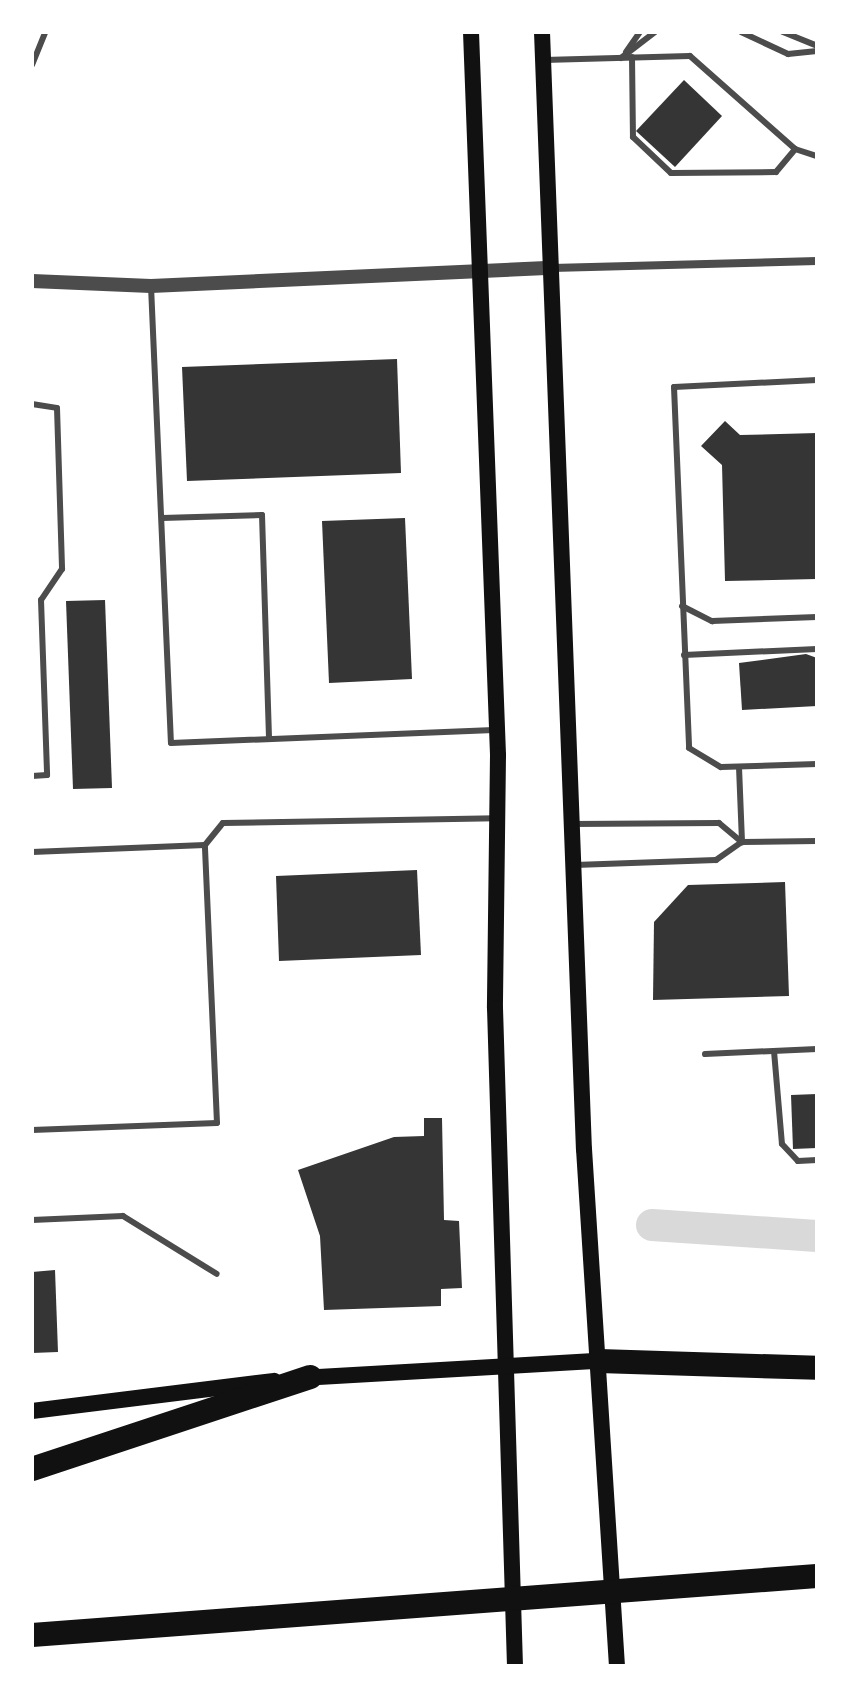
<!DOCTYPE html>
<html>
<head>
<meta charset="utf-8">
<style>
	body { margin:0 }
	#map { position:relative; width:849px; height:1698px; overflow:hidden; background:#fff; font-family:"IBM Plex Sans",sans-serif }
	div>[style] { position:absolute }
	.canal>* { height:32px; margin:-16px; padding:0 16px; transform-origin:16px; border-radius:16px; background:#d9d9d9 }
	.building>* { inset:0; background:#353535 }
	.service>* { height:6px; margin:-3px; padding:0 3px; transform-origin:3px; border-radius:3px; background:#4c4c4c }
	.minor>* { height:8px; margin:-4px; padding:0 4px; transform-origin:4px; border-radius:4px; background:#4c4c4c }
	.tertiary>* { height:14px; margin:-7px; padding:0 7px; transform-origin:7px; border-radius:7px; background:#4c4c4c }
	.secondary>* { height:16px; margin:-8px; padding:0 8px; transform-origin:8px; border-radius:8px; background:#111 }
	.motorway>* { height:24px; margin:-12px; padding:0 12px; transform-origin:12px; border-radius:12px; background:#111 }
	span { translate:-50% -50%; white-space:nowrap; text-align:center; line-height:1.15; -webkit-text-stroke:8px #fff; paint-order:stroke }
	.frame { position:absolute; inset:0; border:34px solid #fff; pointer-events:none }
</style>
</head>
<body>
<div id="map">
	<div class="canal">
		<div style="left:652px;top:1225px;width:165px;rotate:3.8deg"></div>
	</div>
	<div class="building">
		<div style="clip-path:polygon(684px 80px,722px 116px,675px 167px,636px 131px)"></div>
		<div style="clip-path:polygon(397px 359px,401px 473px,187px 481px,182px 367px)"></div>
		<div style="clip-path:polygon(725px 421px,740px 435px,817px 433px,817px 579px,725px 581px,722px 465px,701px 446px)"></div>
		<div style="clip-path:polygon(405px 518px,412px 679px,329px 683px,322px 521px)"></div>
		<div style="clip-path:polygon(105px 600px,112px 788px,73px 789px,66px 601px)"></div>
		<div style="clip-path:polygon(806px 654px,817px 658px,817px 706px,742px 710px,739px 663px)"></div>
		<div style="clip-path:polygon(417px 870px,421px 955px,279px 961px,276px 876px)"></div>
		<div style="clip-path:polygon(785px 882px,789px 996px,653px 1000px,654px 922px,688px 885px)"></div>
		<div style="clip-path:polygon(817px 1094px,817px 1148px,793px 1149px,791px 1095px)"></div>
		<div style="clip-path:polygon(424px 1118px,442px 1118px,444px 1220px,459px 1221px,462px 1288px,441px 1289px,441px 1306px,324px 1310px,320px 1236px,298px 1170px,394px 1137px,424px 1136px)"></div>
		<div style="clip-path:polygon(55px 1270px,58px 1352px,32px 1353px,32px 1272px)"></div>
	</div>
	<div class="service">
		<div style="left:741px;top:32px;width:52px;rotate:25.1deg"></div>
		<div style="left:788px;top:54px;width:29px;rotate:-6deg"></div>
		<div style="left:783px;top:32px;width:37px;rotate:22deg"></div>
		<div style="left:626px;top:52px;width:24px;rotate:-55deg"></div>
		<div style="left:632px;top:57px;width:80px;rotate:89.3deg"></div>
		<div style="left:633px;top:137px;width:52px;rotate:43.5deg"></div>
		<div style="left:671px;top:173px;width:105px;rotate:-0.5deg"></div>
		<div style="left:776px;top:172px;width:30px;rotate:-50deg"></div>
		<div style="left:621px;top:58px;width:43px;rotate:-37.4deg"></div>
		<div style="left:544px;top:60px;width:146px;rotate:-1.6deg"></div>
		<div style="left:690px;top:56px;width:140px;rotate:41.5deg"></div>
		<div style="left:795px;top:149px;width:23px;rotate:18deg"></div>
		<div style="left:32px;top:65px;width:35px;rotate:-68deg"></div>
		<div style="left:151px;top:286px;width:457px;rotate:87.5deg"></div>
		<div style="left:171px;top:743px;width:323px;rotate:-2.3deg"></div>
		<div style="left:817px;top:380px;width:143px;rotate:177.2deg"></div>
		<div style="left:674px;top:387px;width:361px;rotate:87.6deg"></div>
		<div style="left:689px;top:748px;width:37px;rotate:31deg"></div>
		<div style="left:721px;top:767px;width:96px;rotate:-1.8deg"></div>
		<div style="left:32px;top:404px;width:25px;rotate:9deg"></div>
		<div style="left:57px;top:408px;width:161px;rotate:88.2deg"></div>
		<div style="left:62px;top:569px;width:37px;rotate:124deg"></div>
		<div style="left:41px;top:600px;width:175px;rotate:88deg"></div>
		<div style="left:47px;top:775px;width:15px;rotate:176deg"></div>
		<div style="left:162px;top:518px;width:100px;rotate:-1.7deg"></div>
		<div style="left:262px;top:515px;width:223px;rotate:88.2deg"></div>
		<div style="left:682px;top:606px;width:34px;rotate:27deg"></div>
		<div style="left:712px;top:621px;width:105px;rotate:-2.2deg"></div>
		<div style="left:684px;top:655px;width:133px;rotate:-2.6deg"></div>
		<div style="left:739px;top:767px;width:75px;rotate:87.7deg"></div>
		<div style="left:573px;top:824px;width:146px;rotate:-0.4deg"></div>
		<div style="left:719px;top:823px;width:30px;rotate:40deg"></div>
		<div style="left:32px;top:852px;width:173px;rotate:-2.3deg"></div>
		<div style="left:205px;top:845px;width:28px;rotate:-51deg"></div>
		<div style="left:223px;top:823px;width:273px;rotate:-1deg"></div>
		<div style="left:575px;top:865px;width:141px;rotate:-2deg"></div>
		<div style="left:716px;top:860px;width:32px;rotate:-35deg"></div>
		<div style="left:742px;top:842px;width:75px;rotate:-0.8deg"></div>
		<div style="left:774px;top:1051px;width:93px;rotate:85.1deg"></div>
		<div style="left:782px;top:1144px;width:23px;rotate:47deg"></div>
		<div style="left:798px;top:1161px;width:19px;rotate:-3deg"></div>
		<div style="left:705px;top:1054px;width:112px;rotate:-2.6deg"></div>
		<div style="left:32px;top:1130px;width:185px;rotate:-2.2deg"></div>
		<div style="left:217px;top:1123px;width:278px;rotate:-92.5deg"></div>
		<div style="left:32px;top:1220px;width:91px;rotate:-2.5deg"></div>
		<div style="left:123px;top:1216px;width:110px;rotate:31.7deg"></div>
	</div>
	<div class="minor">
		<div style="left:552px;top:268px;width:265px;rotate:-1.5deg"></div>
	</div>
	<div class="tertiary">
		<div style="left:32px;top:281px;width:119px;rotate:2.4deg"></div>
		<div style="left:151px;top:286px;width:401px;rotate:-2.6deg"></div>
	</div>
	<div class="secondary">
		<div style="left:471px;top:32px;width:724px;rotate:87.86deg"></div>
		<div style="left:498px;top:755px;width:253px;rotate:90.7deg"></div>
		<div style="left:495px;top:1008px;width:658px;rotate:88.26deg"></div>
		<div style="left:542px;top:32px;width:1118px;rotate:87.85deg"></div>
		<div style="left:584px;top:1149px;width:518px;rotate:86.35deg"></div>
		<div style="left:301px;top:1378px;width:298px;rotate:-3.3deg"></div>
		<div style="left:32px;top:1411px;width:244px;rotate:-7.1deg"></div>
	</div>
	<div class="motorway">
		<div style="left:599px;top:1361px;width:218px;rotate:1.8deg"></div>
		<div style="left:32px;top:1469px;width:293px;rotate:-18.3deg"></div>
		<div style="left:32px;top:1635px;width:787px;rotate:-4.3deg"></div>
	</div>
	<div class="frame"></div>
</div>
</body>
</html>
